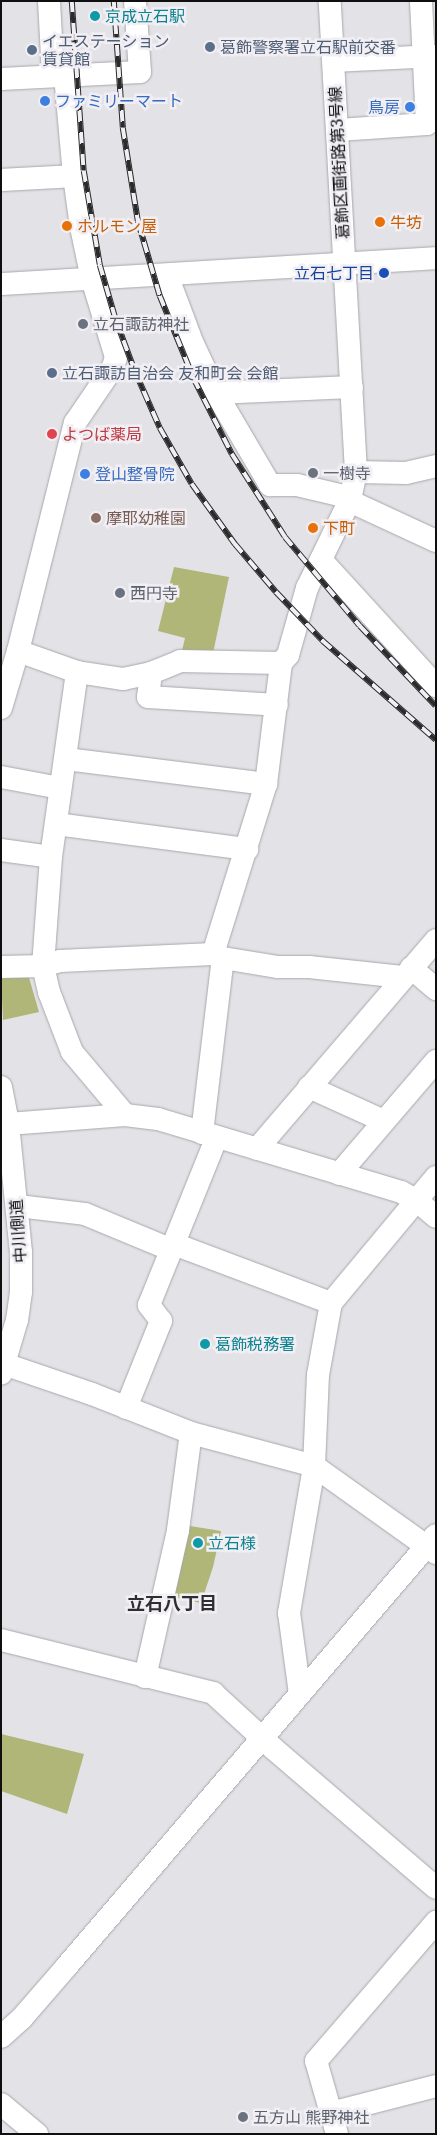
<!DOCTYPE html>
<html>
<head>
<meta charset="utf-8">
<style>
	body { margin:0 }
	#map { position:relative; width:437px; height:2135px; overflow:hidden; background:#e3e2e7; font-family:"Noto Serif","Noto Sans JP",serif }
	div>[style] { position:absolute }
	.green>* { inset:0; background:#b0b677 }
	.roads { filter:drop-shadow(0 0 1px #a8a7ac) drop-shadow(0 0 1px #a8a7ac) }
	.minor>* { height:22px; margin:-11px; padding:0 11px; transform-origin:11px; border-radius:11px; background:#fff }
	.rail>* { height:5.5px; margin-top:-2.75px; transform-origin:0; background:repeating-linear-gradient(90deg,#f1eff4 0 11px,#2b2b2c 0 22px); box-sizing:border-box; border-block:1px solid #2b2b2c }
	.dots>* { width:14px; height:14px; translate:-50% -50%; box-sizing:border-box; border:2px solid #f1eff4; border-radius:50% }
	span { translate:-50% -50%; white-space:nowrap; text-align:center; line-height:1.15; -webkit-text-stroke:5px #f1eff4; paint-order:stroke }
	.culture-label { font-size:16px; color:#0d838f }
	.left { translate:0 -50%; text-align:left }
	.service-label { font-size:16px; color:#4e5e75 }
	.shop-label { font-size:16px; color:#366cbe }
	.right { translate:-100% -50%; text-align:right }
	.street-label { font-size:16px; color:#0f0f10 }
	.food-label { font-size:16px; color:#c56008 }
	.transit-label { font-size:16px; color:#164399 }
	.worship-label { font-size:16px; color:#5b616d }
	.health-label { font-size:16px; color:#be3a42 }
	.education-label { font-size:16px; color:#785e54 }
	.neighbourhood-label { font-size:18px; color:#2e2e31; font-weight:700 }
	.frame { position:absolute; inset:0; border:2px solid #0f0f10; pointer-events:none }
</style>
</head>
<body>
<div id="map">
	<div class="green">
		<div style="clip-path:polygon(174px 567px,229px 577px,212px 658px,181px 655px,185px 638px,158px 631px)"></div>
		<div style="clip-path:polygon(28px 974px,39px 1012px,3px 1020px,1px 976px)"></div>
		<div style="clip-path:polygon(184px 1525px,221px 1531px,213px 1567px,201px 1603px,169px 1596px)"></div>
		<div style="clip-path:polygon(1px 1734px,84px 1754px,67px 1814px,1px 1791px)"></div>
	</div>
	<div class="roads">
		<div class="minor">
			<div style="left:49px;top:1px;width:75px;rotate:86.9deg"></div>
			<div style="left:333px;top:61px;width:103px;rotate:-2.8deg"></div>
			<div style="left:1px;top:79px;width:139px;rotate:-2.9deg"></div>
			<div style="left:140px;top:72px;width:71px;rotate:-94deg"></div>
			<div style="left:338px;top:130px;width:89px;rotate:-3.9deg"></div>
			<div style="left:427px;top:124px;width:123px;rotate:-92.8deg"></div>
			<div style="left:1px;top:180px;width:73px;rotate:-3.1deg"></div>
			<div style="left:167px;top:275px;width:74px;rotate:69.4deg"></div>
			<div style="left:193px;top:344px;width:54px;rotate:64.9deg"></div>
			<div style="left:216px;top:393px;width:107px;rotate:59.6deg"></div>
			<div style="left:270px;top:485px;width:27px"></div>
			<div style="left:297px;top:485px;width:48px;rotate:13.2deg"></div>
			<div style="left:344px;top:496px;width:14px;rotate:34deg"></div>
			<div style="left:356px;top:504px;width:88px;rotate:24.8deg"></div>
			<div style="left:1px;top:284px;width:436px;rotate:-3.4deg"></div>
			<div style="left:216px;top:393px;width:136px;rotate:-2.5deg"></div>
			<div style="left:356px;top:472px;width:50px;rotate:1.1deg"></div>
			<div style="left:406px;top:473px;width:31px;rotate:-13deg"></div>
			<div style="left:321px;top:560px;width:171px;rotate:47.6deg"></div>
			<div style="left:18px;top:651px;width:63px;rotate:19.6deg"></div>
			<div style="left:77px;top:672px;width:47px;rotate:8.7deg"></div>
			<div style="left:123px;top:679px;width:29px;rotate:-12deg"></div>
			<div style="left:151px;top:673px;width:31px;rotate:-22deg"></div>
			<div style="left:180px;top:661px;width:101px;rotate:1.1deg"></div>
			<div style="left:77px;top:672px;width:187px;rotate:98deg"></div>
			<div style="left:51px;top:857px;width:109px;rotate:94.2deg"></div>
			<div style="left:43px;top:966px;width:27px;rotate:77deg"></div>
			<div style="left:49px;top:992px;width:64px;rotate:69deg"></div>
			<div style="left:72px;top:1052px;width:82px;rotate:49.9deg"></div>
			<div style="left:151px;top:673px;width:24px;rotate:97deg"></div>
			<div style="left:148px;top:697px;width:129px;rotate:3.5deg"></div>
			<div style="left:1px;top:708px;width:59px;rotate:-73.4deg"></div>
			<div style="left:18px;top:651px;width:235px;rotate:-76deg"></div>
			<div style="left:75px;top:423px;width:68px;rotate:-55.8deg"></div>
			<div style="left:113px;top:367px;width:10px;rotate:-73deg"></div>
			<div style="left:116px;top:357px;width:82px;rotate:-107.1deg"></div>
			<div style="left:92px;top:279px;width:53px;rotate:-101.9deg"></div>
			<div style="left:81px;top:227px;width:51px;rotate:-97.8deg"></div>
			<div style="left:74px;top:176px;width:101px;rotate:-95.1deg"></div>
			<div style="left:66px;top:759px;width:202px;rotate:7.1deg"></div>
			<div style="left:1px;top:777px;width:60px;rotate:10.6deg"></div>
			<div style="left:56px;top:824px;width:193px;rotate:7.5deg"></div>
			<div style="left:1px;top:850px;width:50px;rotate:8deg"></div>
			<div style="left:213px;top:954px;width:178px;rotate:-72.7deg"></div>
			<div style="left:266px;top:784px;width:122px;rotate:-82.9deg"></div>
			<div style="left:281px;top:663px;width:11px;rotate:-49deg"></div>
			<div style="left:288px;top:655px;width:70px;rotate:-74.2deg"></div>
			<div style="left:307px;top:588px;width:98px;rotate:-64deg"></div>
			<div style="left:350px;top:500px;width:29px;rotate:-78deg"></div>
			<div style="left:356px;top:472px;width:472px;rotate:-93.2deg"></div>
			<div style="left:1px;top:967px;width:42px;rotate:-1.4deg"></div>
			<div style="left:43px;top:966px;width:18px;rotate:-16deg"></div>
			<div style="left:60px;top:961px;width:153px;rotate:-2.6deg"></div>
			<div style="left:213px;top:954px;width:11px;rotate:22deg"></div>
			<div style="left:223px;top:958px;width:56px;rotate:9.3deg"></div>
			<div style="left:278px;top:967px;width:31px"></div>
			<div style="left:309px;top:967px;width:94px;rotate:6.1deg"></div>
			<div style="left:411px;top:968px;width:33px;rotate:40deg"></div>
			<div style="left:1px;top:1087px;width:38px;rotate:79deg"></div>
			<div style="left:8px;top:1124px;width:129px;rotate:84.2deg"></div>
			<div style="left:21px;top:1252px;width:40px;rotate:90deg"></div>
			<div style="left:21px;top:1292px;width:28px;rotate:98deg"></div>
			<div style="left:17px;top:1320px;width:56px;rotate:106.5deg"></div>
			<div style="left:309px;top:1087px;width:82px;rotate:24.4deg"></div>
			<div style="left:8px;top:1124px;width:117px;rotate:-4.4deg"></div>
			<div style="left:125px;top:1115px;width:33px;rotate:7deg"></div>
			<div style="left:158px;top:1119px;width:254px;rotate:16.7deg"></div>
			<div style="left:401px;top:1192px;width:17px;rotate:28deg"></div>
			<div style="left:416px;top:1200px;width:26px;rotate:40deg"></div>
			<div style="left:202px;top:1133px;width:176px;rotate:-83.2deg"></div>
			<div style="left:257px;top:1149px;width:275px;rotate:-49.4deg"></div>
			<div style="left:339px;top:1174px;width:149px;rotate:-49.4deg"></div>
			<div style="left:18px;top:1206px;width:67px;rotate:6.8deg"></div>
			<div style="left:85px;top:1214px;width:94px;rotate:22.5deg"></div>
			<div style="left:174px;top:1244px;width:168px;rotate:20.6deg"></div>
			<div style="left:4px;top:1364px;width:93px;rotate:18.8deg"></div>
			<div style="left:92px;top:1394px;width:106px;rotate:21.5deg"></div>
			<div style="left:191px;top:1433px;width:127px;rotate:15deg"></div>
			<div style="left:314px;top:1466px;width:150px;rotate:35.5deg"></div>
			<div style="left:126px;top:1408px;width:94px;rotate:-68.1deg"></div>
			<div style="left:161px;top:1321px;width:20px;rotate:-127deg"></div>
			<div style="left:149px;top:1305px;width:181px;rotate:-68deg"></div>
			<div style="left:1px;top:1640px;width:219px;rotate:14deg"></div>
			<div style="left:213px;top:1693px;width:83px;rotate:42.6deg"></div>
			<div style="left:274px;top:1749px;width:213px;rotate:40.6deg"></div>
			<div style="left:145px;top:1677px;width:151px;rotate:-77.3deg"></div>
			<div style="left:178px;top:1530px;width:98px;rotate:-82.4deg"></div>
			<div style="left:300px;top:1694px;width:82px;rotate:-97.7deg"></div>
			<div style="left:289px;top:1613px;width:149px;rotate:-80.3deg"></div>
			<div style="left:314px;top:1466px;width:91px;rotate:-87.5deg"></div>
			<div style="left:318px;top:1375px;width:73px;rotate:-79.8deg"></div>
			<div style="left:331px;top:1303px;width:164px;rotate:-50.2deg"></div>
			<div style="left:1px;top:2037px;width:28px;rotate:-42deg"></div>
			<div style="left:22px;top:2018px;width:69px;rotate:-49.1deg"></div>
			<div style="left:67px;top:1966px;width:567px;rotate:-49.43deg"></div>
			<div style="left:1px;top:2104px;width:47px;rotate:39.8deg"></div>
			<div style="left:331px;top:2113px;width:108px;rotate:-14.4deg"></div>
			<div style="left:337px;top:2134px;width:76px;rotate:-106deg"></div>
			<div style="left:316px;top:2061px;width:184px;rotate:-49.2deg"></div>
		</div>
	</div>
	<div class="rail">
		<div style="left:72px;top:1px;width:170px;rotate:86deg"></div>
		<div style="left:84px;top:171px;width:95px;rotate:80.3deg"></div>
		<div style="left:100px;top:265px;width:57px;rotate:73.8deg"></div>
		<div style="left:116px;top:320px;width:54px;rotate:69.6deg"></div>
		<div style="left:135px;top:371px;width:62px;rotate:66.3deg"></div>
		<div style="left:160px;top:428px;width:64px;rotate:60.3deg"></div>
		<div style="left:192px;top:484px;width:74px;rotate:54.4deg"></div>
		<div style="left:235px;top:544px;width:63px;rotate:49.5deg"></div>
		<div style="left:276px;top:592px;width:68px;rotate:46.2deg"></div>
		<div style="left:323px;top:641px;width:150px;rotate:41.2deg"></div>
		<div style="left:114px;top:1px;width:127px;rotate:85.9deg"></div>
		<div style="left:123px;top:128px;width:94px;rotate:80.8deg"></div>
		<div style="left:138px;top:221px;width:78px;rotate:73.7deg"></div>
		<div style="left:160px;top:296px;width:90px;rotate:67.7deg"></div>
		<div style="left:194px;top:379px;width:84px;rotate:63.1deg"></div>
		<div style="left:232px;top:454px;width:98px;rotate:57.4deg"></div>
		<div style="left:285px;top:537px;width:116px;rotate:49.9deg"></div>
		<div style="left:360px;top:626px;width:110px;rotate:46.5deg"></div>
	</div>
	<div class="dots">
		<div style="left:95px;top:16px;background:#0f9aa8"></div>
		<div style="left:210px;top:47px;background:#5c6f8a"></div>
		<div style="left:32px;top:50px;background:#5c6f8a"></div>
		<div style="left:45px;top:101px;background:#3f7fe0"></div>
		<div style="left:410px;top:107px;background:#3f7fe0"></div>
		<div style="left:380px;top:222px;background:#e8710a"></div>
		<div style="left:67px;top:226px;background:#e8710a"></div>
		<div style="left:384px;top:273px;background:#1a4fb4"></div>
		<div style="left:83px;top:324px;background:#6b7280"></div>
		<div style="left:52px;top:373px;background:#5c6f8a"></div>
		<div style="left:52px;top:434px;background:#e0444e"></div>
		<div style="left:313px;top:473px;background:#6b7280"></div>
		<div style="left:85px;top:474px;background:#3f7fe0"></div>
		<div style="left:96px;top:518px;background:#8d6e63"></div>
		<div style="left:313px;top:528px;background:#e8710a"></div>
		<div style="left:120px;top:593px;background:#6b7280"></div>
		<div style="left:205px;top:1344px;background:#0f9aa8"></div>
		<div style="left:198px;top:1543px;background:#0f9aa8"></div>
		<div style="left:243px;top:2117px;background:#6b7280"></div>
	</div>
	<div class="culture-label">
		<span class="left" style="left:105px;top:16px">京成立石駅</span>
		<span class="left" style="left:215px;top:1344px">葛飾税務署</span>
		<span class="left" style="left:208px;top:1543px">立石様</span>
	</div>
	<div class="service-label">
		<span class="left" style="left:42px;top:50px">イエステーション<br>賃貸館</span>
		<span class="left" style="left:220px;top:47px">葛飾警察署立石駅前交番</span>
		<span class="left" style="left:62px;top:373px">立石諏訪自治会 友和町会 会館</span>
	</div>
	<div class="shop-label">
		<span class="left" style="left:55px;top:101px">ファミリーマート</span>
		<span class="right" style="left:400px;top:107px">鳥房</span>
		<span class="left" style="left:95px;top:474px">登山整骨院</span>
	</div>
	<div class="street-label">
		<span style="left:339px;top:163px;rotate:-93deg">葛飾区画街路第3号線</span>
		<span style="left:18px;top:1231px;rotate:-94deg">中川側道</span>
	</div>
	<div class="food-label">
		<span class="left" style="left:390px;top:222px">牛坊</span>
		<span class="left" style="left:77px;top:226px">ホルモン屋</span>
		<span class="left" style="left:323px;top:528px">下町</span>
	</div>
	<div class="transit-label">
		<span class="right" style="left:374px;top:273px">立石七丁目</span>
	</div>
	<div class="worship-label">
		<span class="left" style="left:93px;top:324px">立石諏訪神社</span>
		<span class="left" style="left:323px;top:473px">一樹寺</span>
		<span class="left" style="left:130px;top:593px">西円寺</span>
		<span class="left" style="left:253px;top:2117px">五方山 熊野神社</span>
	</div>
	<div class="health-label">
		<span class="left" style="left:62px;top:434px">よつば薬局</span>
	</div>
	<div class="education-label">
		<span class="left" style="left:106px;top:518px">摩耶幼稚園</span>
	</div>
	<div class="neighbourhood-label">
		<span style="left:172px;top:1603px">立石八丁目</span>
	</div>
	<div class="frame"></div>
</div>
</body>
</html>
